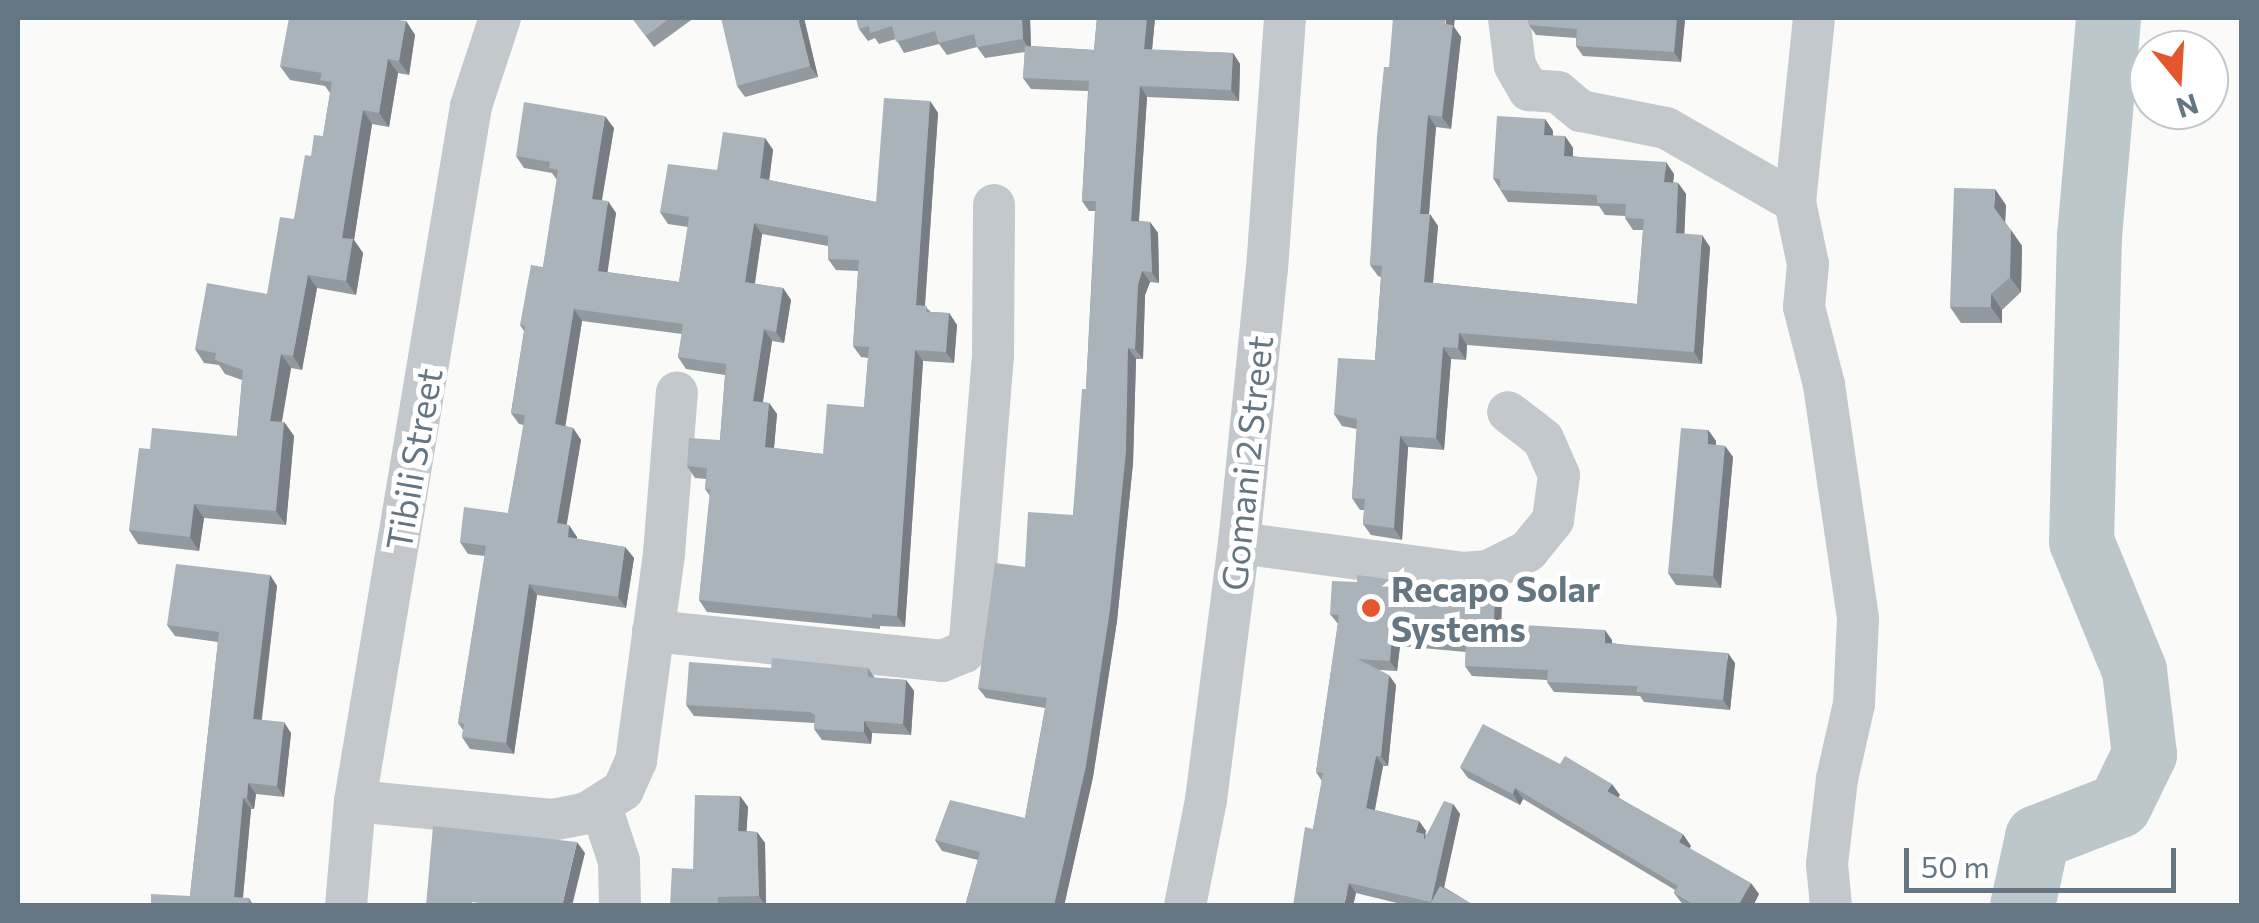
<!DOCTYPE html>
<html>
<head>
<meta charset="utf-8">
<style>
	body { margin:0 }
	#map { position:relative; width:2259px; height:923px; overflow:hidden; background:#fafaf8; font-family:Commissioner,sans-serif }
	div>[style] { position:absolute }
	.river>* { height:65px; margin:-32.5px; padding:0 32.5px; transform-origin:32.5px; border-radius:32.5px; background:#bbc7cb }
	.street>* { height:42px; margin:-21px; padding:0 21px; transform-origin:21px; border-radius:21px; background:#c3c8cc }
	.wall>* { inset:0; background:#929a9f }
	.shaded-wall>* { inset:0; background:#777d82 }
	.building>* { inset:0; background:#aab3b9 }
	.dots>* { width:28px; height:28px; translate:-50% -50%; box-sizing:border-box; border:5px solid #fff; border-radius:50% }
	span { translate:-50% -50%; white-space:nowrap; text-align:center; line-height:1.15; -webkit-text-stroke:10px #fff; paint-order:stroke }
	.street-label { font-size:35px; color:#657683 }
	.poi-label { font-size:35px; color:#657683; font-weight:700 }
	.left { translate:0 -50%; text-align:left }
	.frame { position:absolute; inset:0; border:20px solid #657683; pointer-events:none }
	.north { position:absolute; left:2129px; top:30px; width:100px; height:100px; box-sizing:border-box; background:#fff; border:2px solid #c1c8cd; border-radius:50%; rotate:162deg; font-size:28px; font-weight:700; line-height:40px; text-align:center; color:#657683 }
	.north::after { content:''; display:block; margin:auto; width:35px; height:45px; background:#e4572e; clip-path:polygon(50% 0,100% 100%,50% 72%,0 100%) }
	.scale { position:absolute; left:1904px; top:848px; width:272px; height:45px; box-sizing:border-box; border:5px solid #657683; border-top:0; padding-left:12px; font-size:30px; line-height:35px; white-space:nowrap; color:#657683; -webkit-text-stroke:8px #fff; paint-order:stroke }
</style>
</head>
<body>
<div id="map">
	<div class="river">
		<div style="left:2022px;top:906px;width:71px;rotate:-77.7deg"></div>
		<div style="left:2037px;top:837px;width:88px;rotate:-21.3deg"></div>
		<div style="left:2119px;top:805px;width:57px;rotate:-63.9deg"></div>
		<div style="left:2144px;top:754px;width:85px;rotate:-96.8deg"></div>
		<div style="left:2134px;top:670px;width:139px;rotate:-112.3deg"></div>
		<div style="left:2081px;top:541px;width:305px;rotate:-88.5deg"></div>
		<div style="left:2089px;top:236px;width:219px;rotate:-85deg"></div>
	</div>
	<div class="street">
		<div style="left:1509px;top:18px;width:48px;rotate:82.9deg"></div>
		<div style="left:1515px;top:66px;width:28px;rotate:60deg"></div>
		<div style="left:1529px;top:90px;width:29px;rotate:4deg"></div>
		<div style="left:1558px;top:92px;width:30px;rotate:40deg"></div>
		<div style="left:1581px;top:111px;width:87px;rotate:11.3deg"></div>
		<div style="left:1666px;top:128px;width:149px;rotate:29.8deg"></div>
		<div style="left:1795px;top:202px;width:63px;rotate:78.2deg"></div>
		<div style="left:1808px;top:264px;width:43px;rotate:95.3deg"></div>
		<div style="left:1804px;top:307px;width:81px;rotate:75.6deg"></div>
		<div style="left:1824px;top:385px;width:236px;rotate:81.7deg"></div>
		<div style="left:1858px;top:619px;width:85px;rotate:92.7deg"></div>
		<div style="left:1854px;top:704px;width:77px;rotate:102.8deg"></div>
		<div style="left:1837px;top:779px;width:86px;rotate:96.7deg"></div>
		<div style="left:1827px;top:864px;width:42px;rotate:84.6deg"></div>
		<div style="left:1795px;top:202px;width:185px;rotate:-84.1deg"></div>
		<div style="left:1239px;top:543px;width:227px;rotate:7.6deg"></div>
		<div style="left:1464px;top:573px;width:24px;rotate:-5deg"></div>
		<div style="left:1488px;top:571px;width:45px;rotate:-26.6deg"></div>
		<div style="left:1528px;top:551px;width:40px;rotate:-51deg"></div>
		<div style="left:1553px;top:520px;width:45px;rotate:-82.4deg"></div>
		<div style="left:1559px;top:475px;width:39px;rotate:-114deg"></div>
		<div style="left:1543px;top:439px;width:44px;rotate:-142.4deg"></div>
		<div style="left:653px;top:631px;width:291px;rotate:5.9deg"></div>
		<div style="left:942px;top:661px;width:24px;rotate:-22deg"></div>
		<div style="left:964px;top:652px;width:13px;rotate:-61deg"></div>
		<div style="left:970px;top:641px;width:286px;rotate:-85.4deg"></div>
		<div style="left:993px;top:356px;width:151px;rotate:-89.6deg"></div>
		<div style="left:355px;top:801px;width:198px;rotate:5.5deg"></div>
		<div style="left:552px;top:820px;width:36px;rotate:-11deg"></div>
		<div style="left:587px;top:813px;width:43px;rotate:-32.6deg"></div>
		<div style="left:623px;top:790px;width:32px;rotate:-66deg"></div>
		<div style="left:636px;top:761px;width:210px;rotate:-82.3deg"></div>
		<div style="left:664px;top:553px;width:161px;rotate:-85.4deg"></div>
		<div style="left:601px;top:807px;width:57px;rotate:71.6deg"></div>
		<div style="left:619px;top:861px;width:45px;rotate:88.7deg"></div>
		<div style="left:346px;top:906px;width:105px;rotate:-85.1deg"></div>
		<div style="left:355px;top:801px;width:705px;rotate:-80.52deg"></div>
		<div style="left:471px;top:106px;width:93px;rotate:-71.8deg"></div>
		<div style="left:1185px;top:906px;width:108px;rotate:-78.8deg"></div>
		<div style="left:1206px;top:800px;width:259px;rotate:-82.7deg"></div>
		<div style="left:1239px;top:543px;width:275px;rotate:-84.2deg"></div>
		<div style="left:1267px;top:269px;width:252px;rotate:-85.9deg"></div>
	</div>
	<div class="wall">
		<div style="clip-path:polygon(632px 18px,694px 18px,654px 47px)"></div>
		<div style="clip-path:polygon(804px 18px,818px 77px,745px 97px,737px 86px)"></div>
		<div style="clip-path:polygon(856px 18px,1030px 18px,1031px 46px,1094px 50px,1097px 18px,1155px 18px,1152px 50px,1233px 53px,1240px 64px,1239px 101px,1147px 97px,1139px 221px,1150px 222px,1158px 233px,1159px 283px,1150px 282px,1145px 295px,1143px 359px,1136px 359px,1133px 463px,1117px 621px,1093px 777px,1064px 906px,965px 906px,978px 860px,942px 851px,935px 840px,1025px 818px,1045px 708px,986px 698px,978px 688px,1025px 567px,1073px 515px,1086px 389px,1095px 211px,1089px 211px,1082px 201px,1088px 91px,1031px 89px,1023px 78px,1025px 52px,985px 58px,977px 47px,947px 55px,939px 44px,904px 53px,896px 39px,879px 44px,875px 38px,868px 41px,859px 29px)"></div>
		<div style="clip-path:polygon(1685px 19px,1681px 62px,1583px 56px,1576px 46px,1576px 38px,1536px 35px,1529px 25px)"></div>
		<div style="clip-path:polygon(406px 21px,415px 35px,409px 75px,398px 73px,389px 127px,372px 124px,354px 240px,363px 253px,356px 295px,317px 288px,302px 370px,291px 368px,282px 422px,284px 422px,294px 436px,286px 525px,204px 518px,199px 551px,138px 544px,129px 530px,150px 449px,237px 436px,242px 380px,225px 374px,219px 365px,204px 363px,195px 349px,267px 294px,294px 219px,311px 156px,323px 136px,330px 93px,325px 86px,290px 80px,280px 66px)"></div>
		<div style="clip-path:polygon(1454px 27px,1461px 37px,1451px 129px,1436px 127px,1431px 181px,1429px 214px,1438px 226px,1433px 283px,1637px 304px,1643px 230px,1633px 230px,1625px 218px,1625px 216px,1605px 215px,1599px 206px,1508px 202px,1493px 178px,1545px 119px,1553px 131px,1553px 136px,1565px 136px,1573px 148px,1573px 156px,1674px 174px,1673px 182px,1678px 183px,1686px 194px,1684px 234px,1710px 247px,1702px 364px,1467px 345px,1466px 360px,1451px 359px,1444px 450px,1408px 447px,1402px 540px,1371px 535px,1363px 524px,1364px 510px,1360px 510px,1352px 498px,1357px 429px,1342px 426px,1334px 414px,1375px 360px,1381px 277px,1378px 276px,1370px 265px,1389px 67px)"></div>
		<div style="clip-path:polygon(evenodd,930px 101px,938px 113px,925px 306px,931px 312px,949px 313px,957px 325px,954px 363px,923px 361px,905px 627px,880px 626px,880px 629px,707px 612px,699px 600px,710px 496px,705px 489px,706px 479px,695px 478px,687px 466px,720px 440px,725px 375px,686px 369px,678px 357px,682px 334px,582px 321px,565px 426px,573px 428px,581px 440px,566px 525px,577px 537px,577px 539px,625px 547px,634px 558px,626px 608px,537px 595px,514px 754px,470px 749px,462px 737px,463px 730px,458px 723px,485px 556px,468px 554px,460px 542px,508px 513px,524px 425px,519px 424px,511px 413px,524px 331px,520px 325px,543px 267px,557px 180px,552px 173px,524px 168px,516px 156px,614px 128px,602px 200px,616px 213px,607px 272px,679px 282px,688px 227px,668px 224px,660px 212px,717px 170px,765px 138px,773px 150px,769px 180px,876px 202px,930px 101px,762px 234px,828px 246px,828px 259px,836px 270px,858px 271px,853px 346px,861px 357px,868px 358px,864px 407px,823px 454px,774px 448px,777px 414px,769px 403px,763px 402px,772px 341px,784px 343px,791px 300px,783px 288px,755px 284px,762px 234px)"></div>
		<div style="clip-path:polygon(2006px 205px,2005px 222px,2022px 246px,2021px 292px,2002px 310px,2002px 323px,1961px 323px,1950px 307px)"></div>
		<div style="clip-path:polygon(1708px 430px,1716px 441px,1716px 445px,1725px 446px,1733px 457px,1721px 588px,1676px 585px,1668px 573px)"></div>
		<div style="clip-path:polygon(270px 575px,277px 586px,262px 720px,291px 733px,284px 797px,256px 794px,254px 809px,251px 809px,243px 898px,249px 898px,254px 906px,151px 906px,190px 896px,218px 642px,175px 636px,167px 625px)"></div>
		<div style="clip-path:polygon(1495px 587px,1502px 597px,1501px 623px,1612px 640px,1612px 643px,1735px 663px,1730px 710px,1644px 702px,1640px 696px,1554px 692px,1547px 682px,1547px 680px,1472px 676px,1465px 666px,1466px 652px,1400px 646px,1397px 671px,1379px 670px,1396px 685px,1388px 766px,1383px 766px,1375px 810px,1419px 821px,1426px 831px,1425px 836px,1453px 804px,1460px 814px,1444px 887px,1475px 906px,1409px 906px,1356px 893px,1353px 906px,1313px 829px,1322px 781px,1316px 772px,1338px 624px,1330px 614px,1454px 588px)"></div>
		<div style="clip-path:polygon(771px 668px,868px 668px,875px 678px,906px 680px,914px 691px,911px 735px,872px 733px,871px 744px,822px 740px,814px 729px,815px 723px,694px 716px,686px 705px)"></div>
		<div style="clip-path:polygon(1460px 767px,1620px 795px,1618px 797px,1691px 846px,1689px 848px,1759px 894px,1753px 906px,1684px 906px,1674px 893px,1675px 890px,1523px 799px,1520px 805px,1468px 778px)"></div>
		<div style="clip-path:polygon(740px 796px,748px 807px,746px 831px,757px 832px,765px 843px,766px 906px,670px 906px)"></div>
	</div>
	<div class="shaded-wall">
		<div style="clip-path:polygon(798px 18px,804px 18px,818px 77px,810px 66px)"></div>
		<div style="clip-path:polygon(1022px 18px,1030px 18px,1031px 51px,1023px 39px)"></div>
		<div style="clip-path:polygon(1147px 18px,1155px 18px,1151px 60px,1144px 49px)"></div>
		<div style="clip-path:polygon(1446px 18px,1455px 18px,1454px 27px,1461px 37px,1451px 129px,1442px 117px)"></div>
		<div style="clip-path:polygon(1677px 18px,1683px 18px,1685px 19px,1681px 62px,1674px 52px)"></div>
		<div style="clip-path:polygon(406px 21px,415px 35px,409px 75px,399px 61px)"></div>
		<div style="clip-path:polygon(1233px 53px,1240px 64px,1239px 101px,1231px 90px)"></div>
		<div style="clip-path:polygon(388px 59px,398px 73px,389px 127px,379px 113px)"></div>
		<div style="clip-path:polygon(1140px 86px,1147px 97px,1138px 232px,1131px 221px)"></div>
		<div style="clip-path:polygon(930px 101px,938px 113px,924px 317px,916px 305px)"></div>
		<div style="clip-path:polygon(363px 110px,372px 124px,354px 240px,363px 253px,356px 295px,346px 281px,342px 238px)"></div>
		<div style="clip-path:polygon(1428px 115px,1436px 127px,1428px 226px,1420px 214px)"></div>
		<div style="clip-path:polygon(605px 116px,614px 128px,600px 210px,592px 199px)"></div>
		<div style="clip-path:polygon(1545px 119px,1553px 131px,1552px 147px,1544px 135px)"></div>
		<div style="clip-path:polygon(1565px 136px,1573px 148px,1572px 167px,1564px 156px)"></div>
		<div style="clip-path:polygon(765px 138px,773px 150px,768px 189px,760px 178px)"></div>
		<div style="clip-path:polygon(1666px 162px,1674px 174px,1672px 194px,1664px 182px)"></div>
		<div style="clip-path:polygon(1678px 183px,1686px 194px,1684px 244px,1676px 233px)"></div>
		<div style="clip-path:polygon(1995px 189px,2006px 205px,2005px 224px,1994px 208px)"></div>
		<div style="clip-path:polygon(608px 201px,616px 213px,606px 283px,598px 271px)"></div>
		<div style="clip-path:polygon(1430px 214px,1438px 226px,1432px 294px,1424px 282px)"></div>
		<div style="clip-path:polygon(1150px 222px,1158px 233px,1159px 283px,1152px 272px)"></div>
		<div style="clip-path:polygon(754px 223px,762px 234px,753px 294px,745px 282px)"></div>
		<div style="clip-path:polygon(2011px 230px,2022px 246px,2021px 292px,2010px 277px)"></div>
		<div style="clip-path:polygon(1702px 235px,1710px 247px,1702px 364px,1694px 352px)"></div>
		<div style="clip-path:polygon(1142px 271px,1150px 282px,1145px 295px,1143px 359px,1135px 349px,1138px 285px)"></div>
		<div style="clip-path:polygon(308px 275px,317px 288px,302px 370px,293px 356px)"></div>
		<div style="clip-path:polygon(783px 288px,791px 300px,784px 343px,776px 332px)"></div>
		<div style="clip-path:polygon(1991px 294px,2002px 310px,2002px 323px,1991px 307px)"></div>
		<div style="clip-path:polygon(574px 309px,582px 321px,564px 435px,555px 424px)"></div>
		<div style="clip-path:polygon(949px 313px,957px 325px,954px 363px,946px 352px)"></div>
		<div style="clip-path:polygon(764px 329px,772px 341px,761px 413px,753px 401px)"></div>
		<div style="clip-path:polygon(1459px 333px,1467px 345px,1466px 360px,1458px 348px)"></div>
		<div style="clip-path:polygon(1443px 347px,1451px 359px,1444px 450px,1436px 438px)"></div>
		<div style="clip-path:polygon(1128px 348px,1136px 359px,1133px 463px,1117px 621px,1093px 777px,1064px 906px,1054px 906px)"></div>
		<div style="clip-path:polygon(915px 350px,923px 361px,905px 627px,897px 616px)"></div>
		<div style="clip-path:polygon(281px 354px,291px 368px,279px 435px,270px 421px)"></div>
		<div style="clip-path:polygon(769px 403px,777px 414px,773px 459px,765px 447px)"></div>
		<div style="clip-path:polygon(284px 422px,294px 436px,286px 525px,276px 511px)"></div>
		<div style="clip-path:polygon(573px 428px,581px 440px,565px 535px,557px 523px)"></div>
		<div style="clip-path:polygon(1708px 430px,1716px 441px,1715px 456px,1708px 444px)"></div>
		<div style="clip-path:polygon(1400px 436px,1408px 447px,1402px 540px,1394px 528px)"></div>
		<div style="clip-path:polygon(1725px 446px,1733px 457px,1721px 588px,1713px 576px)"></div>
		<div style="clip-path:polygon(194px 504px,204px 518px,199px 551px,190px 537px)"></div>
		<div style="clip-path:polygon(569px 525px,577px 537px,576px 549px,568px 537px)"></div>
		<div style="clip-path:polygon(625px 547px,634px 558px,626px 608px,618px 597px)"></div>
		<div style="clip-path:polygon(270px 575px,277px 586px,260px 730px,253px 719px)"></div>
		<div style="clip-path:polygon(529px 584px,537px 595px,514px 754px,506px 743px)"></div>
		<div style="clip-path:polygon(1495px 587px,1502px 597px,1501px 633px,1494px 623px)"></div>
		<div style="clip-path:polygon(1605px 630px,1612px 640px,1612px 653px,1605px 643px)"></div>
		<div style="clip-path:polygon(1392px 636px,1400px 646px,1397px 671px,1390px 661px)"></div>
		<div style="clip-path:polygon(1728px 653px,1735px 663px,1730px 710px,1723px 700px)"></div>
		<div style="clip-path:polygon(1389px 675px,1396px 685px,1388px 766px,1381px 756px)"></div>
		<div style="clip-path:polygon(906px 680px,914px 691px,911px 735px,903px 724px)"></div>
		<div style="clip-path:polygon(864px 721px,872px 733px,871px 744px,864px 732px)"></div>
		<div style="clip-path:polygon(284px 722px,291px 733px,284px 797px,277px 786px)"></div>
		<div style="clip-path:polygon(1376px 756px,1383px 766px,1373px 818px,1366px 808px)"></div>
		<div style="clip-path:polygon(248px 783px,256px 794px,254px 809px,247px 798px)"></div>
		<div style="clip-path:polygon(1612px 784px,1620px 795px,1615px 802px,1607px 791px)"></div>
		<div style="clip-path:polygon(1515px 788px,1523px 799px,1520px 805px,1513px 794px)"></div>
		<div style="clip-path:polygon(740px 796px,748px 807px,746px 842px,738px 831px)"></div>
		<div style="clip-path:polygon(243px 798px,251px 809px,242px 906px,234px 897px)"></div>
		<div style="clip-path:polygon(1453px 804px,1460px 814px,1440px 906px,1431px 902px)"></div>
		<div style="clip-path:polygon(1419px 821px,1426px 831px,1425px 835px,1431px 844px,1416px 832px)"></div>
		<div style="clip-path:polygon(757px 832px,765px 843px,766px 906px,759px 896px)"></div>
		<div style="clip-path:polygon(1683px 834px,1691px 846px,1686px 853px,1679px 842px)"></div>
		<div style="clip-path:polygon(577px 842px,585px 853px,572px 906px,562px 906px)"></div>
		<div style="clip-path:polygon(1349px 883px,1356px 893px,1353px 906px,1344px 906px)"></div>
		<div style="clip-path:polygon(1751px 883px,1759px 894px,1753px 906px,1738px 906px)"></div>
	</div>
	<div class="building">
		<div style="clip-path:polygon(289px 18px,385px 18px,406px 21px,399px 61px,388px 59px,379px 113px,363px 110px,342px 238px,353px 239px,346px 281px,308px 275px,293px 356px,281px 354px,270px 421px,284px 422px,276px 511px,194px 504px,190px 537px,129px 530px,139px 448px,150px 449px,152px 428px,237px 436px,243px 370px,215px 360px,216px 353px,195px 349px,207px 283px,267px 294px,280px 217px,294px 219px,305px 155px,311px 156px,314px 135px,323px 136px,332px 82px,320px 80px,322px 73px,280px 66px)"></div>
		<div style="clip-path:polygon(632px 18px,670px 18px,646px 36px)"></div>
		<div style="clip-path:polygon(721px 18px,798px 18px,810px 66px,737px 86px)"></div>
		<div style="clip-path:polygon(856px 18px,1022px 18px,1023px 39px,977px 47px,974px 34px,939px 43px,935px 31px,896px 42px,892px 26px,870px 33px,869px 26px,859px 29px)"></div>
		<div style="clip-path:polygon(1097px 18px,1147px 18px,1144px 49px,1233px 53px,1231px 90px,1140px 86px,1131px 221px,1150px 222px,1152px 272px,1142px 271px,1138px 285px,1135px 349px,1128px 348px,1126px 452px,1110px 610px,1086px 766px,1054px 906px,965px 906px,980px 852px,935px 840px,950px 800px,1025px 818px,1047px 698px,978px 688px,995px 563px,1025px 567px,1028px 512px,1073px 515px,1082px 389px,1086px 389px,1096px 201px,1082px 201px,1089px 81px,1023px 78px,1025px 46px,1094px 50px)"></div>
		<div style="clip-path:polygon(1393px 18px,1446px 18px,1445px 24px,1453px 25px,1442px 117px,1428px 115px,1420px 214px,1430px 214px,1424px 282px,1637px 304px,1644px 219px,1625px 218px,1626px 204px,1597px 203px,1597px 195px,1500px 190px,1500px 179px,1493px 178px,1497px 116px,1545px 119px,1544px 135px,1565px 136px,1564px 156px,1666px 162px,1664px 182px,1678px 183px,1676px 233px,1702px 235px,1694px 352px,1459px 333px,1458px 348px,1443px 347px,1436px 438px,1400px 436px,1394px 528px,1363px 524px,1365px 499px,1352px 498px,1357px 419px,1334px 414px,1338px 358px,1375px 360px,1382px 266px,1370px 265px,1377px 136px,1384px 67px,1389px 67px)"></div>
		<div style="clip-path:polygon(1527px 18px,1677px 18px,1674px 52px,1576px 46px,1577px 29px,1529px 25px)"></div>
		<div style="clip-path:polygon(evenodd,884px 98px,930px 101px,916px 305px,927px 306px,926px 312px,949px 313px,946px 352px,915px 350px,897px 616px,872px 614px,872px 618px,699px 600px,710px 490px,705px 489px,707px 468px,687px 466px,689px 438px,720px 440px,726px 364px,678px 357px,683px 324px,574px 309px,555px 424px,573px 428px,557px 523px,569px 525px,568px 537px,625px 547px,618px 597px,529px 584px,506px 743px,462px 737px,464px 724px,458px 723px,486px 546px,460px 542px,464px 507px,508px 513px,525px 415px,511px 413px,525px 326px,520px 325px,531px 265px,543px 267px,558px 170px,549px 168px,550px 162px,516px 156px,524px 102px,605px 116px,592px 199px,608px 201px,598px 271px,679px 282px,689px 217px,660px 212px,668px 164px,717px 170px,723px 132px,765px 138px,760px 178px,876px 202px,884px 98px,754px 223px,828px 236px,828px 259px,859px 260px,853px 346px,869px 347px,864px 407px,827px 404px,823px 454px,765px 447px,769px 403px,753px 401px,764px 329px,776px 332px,783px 288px,745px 282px,754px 223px)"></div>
		<div style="clip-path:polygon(1954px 188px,1995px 189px,1994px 208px,2011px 230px,2010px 277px,1991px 294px,1991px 307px,1950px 307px)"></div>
		<div style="clip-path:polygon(1681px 428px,1708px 430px,1708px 444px,1725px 446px,1713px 576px,1668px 573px)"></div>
		<div style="clip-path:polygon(176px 564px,270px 575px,253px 719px,284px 722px,277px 786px,248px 783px,247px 798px,243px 798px,234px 897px,249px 898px,248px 906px,151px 906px,151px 894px,190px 896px,219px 632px,167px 625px)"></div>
		<div style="clip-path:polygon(1357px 575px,1454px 588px,1495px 587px,1494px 623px,1605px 630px,1605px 643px,1728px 653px,1723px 700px,1637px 692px,1637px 686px,1547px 682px,1548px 670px,1465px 666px,1466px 642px,1392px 636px,1390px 661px,1358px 659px,1389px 675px,1381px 756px,1376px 756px,1366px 808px,1419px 821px,1416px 832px,1424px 834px,1424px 840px,1444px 801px,1453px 804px,1431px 902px,1349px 883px,1344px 906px,1293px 906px,1305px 827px,1313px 829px,1323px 773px,1316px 772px,1339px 615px,1330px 614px,1332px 581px,1357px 582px)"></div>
		<div style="clip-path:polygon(772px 658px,868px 668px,868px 677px,906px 680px,903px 724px,864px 721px,864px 732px,814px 729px,815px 715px,810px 712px,686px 705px,689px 662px,771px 668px)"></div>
		<div style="clip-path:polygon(1483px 724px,1560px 764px,1565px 756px,1612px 784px,1607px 791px,1683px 834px,1679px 842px,1751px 883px,1738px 906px,1696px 906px,1674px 893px,1678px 886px,1515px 788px,1513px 794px,1460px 767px)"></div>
		<div style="clip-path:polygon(695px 795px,740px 796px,738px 831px,757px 832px,759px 896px,718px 897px,718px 906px,670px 906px,672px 868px,693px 869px)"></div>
		<div style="clip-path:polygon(433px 826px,577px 842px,562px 906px,499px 906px,472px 902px,472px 906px,426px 906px)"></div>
		<div style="clip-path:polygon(1440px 886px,1475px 906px,1429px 906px)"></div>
	</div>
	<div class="dots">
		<div style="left:1371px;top:608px;background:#e4572e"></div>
	</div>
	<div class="street-label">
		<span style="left:413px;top:459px;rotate:-80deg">Tibili Street</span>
		<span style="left:1246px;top:463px;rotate:-84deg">Gomani 2 Street</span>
	</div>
	<div class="poi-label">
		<span class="left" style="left:1391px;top:608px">Recapo Solar<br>Systems</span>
	</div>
	<div class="frame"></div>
	<div class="north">N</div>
	<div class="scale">50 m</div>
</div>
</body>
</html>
